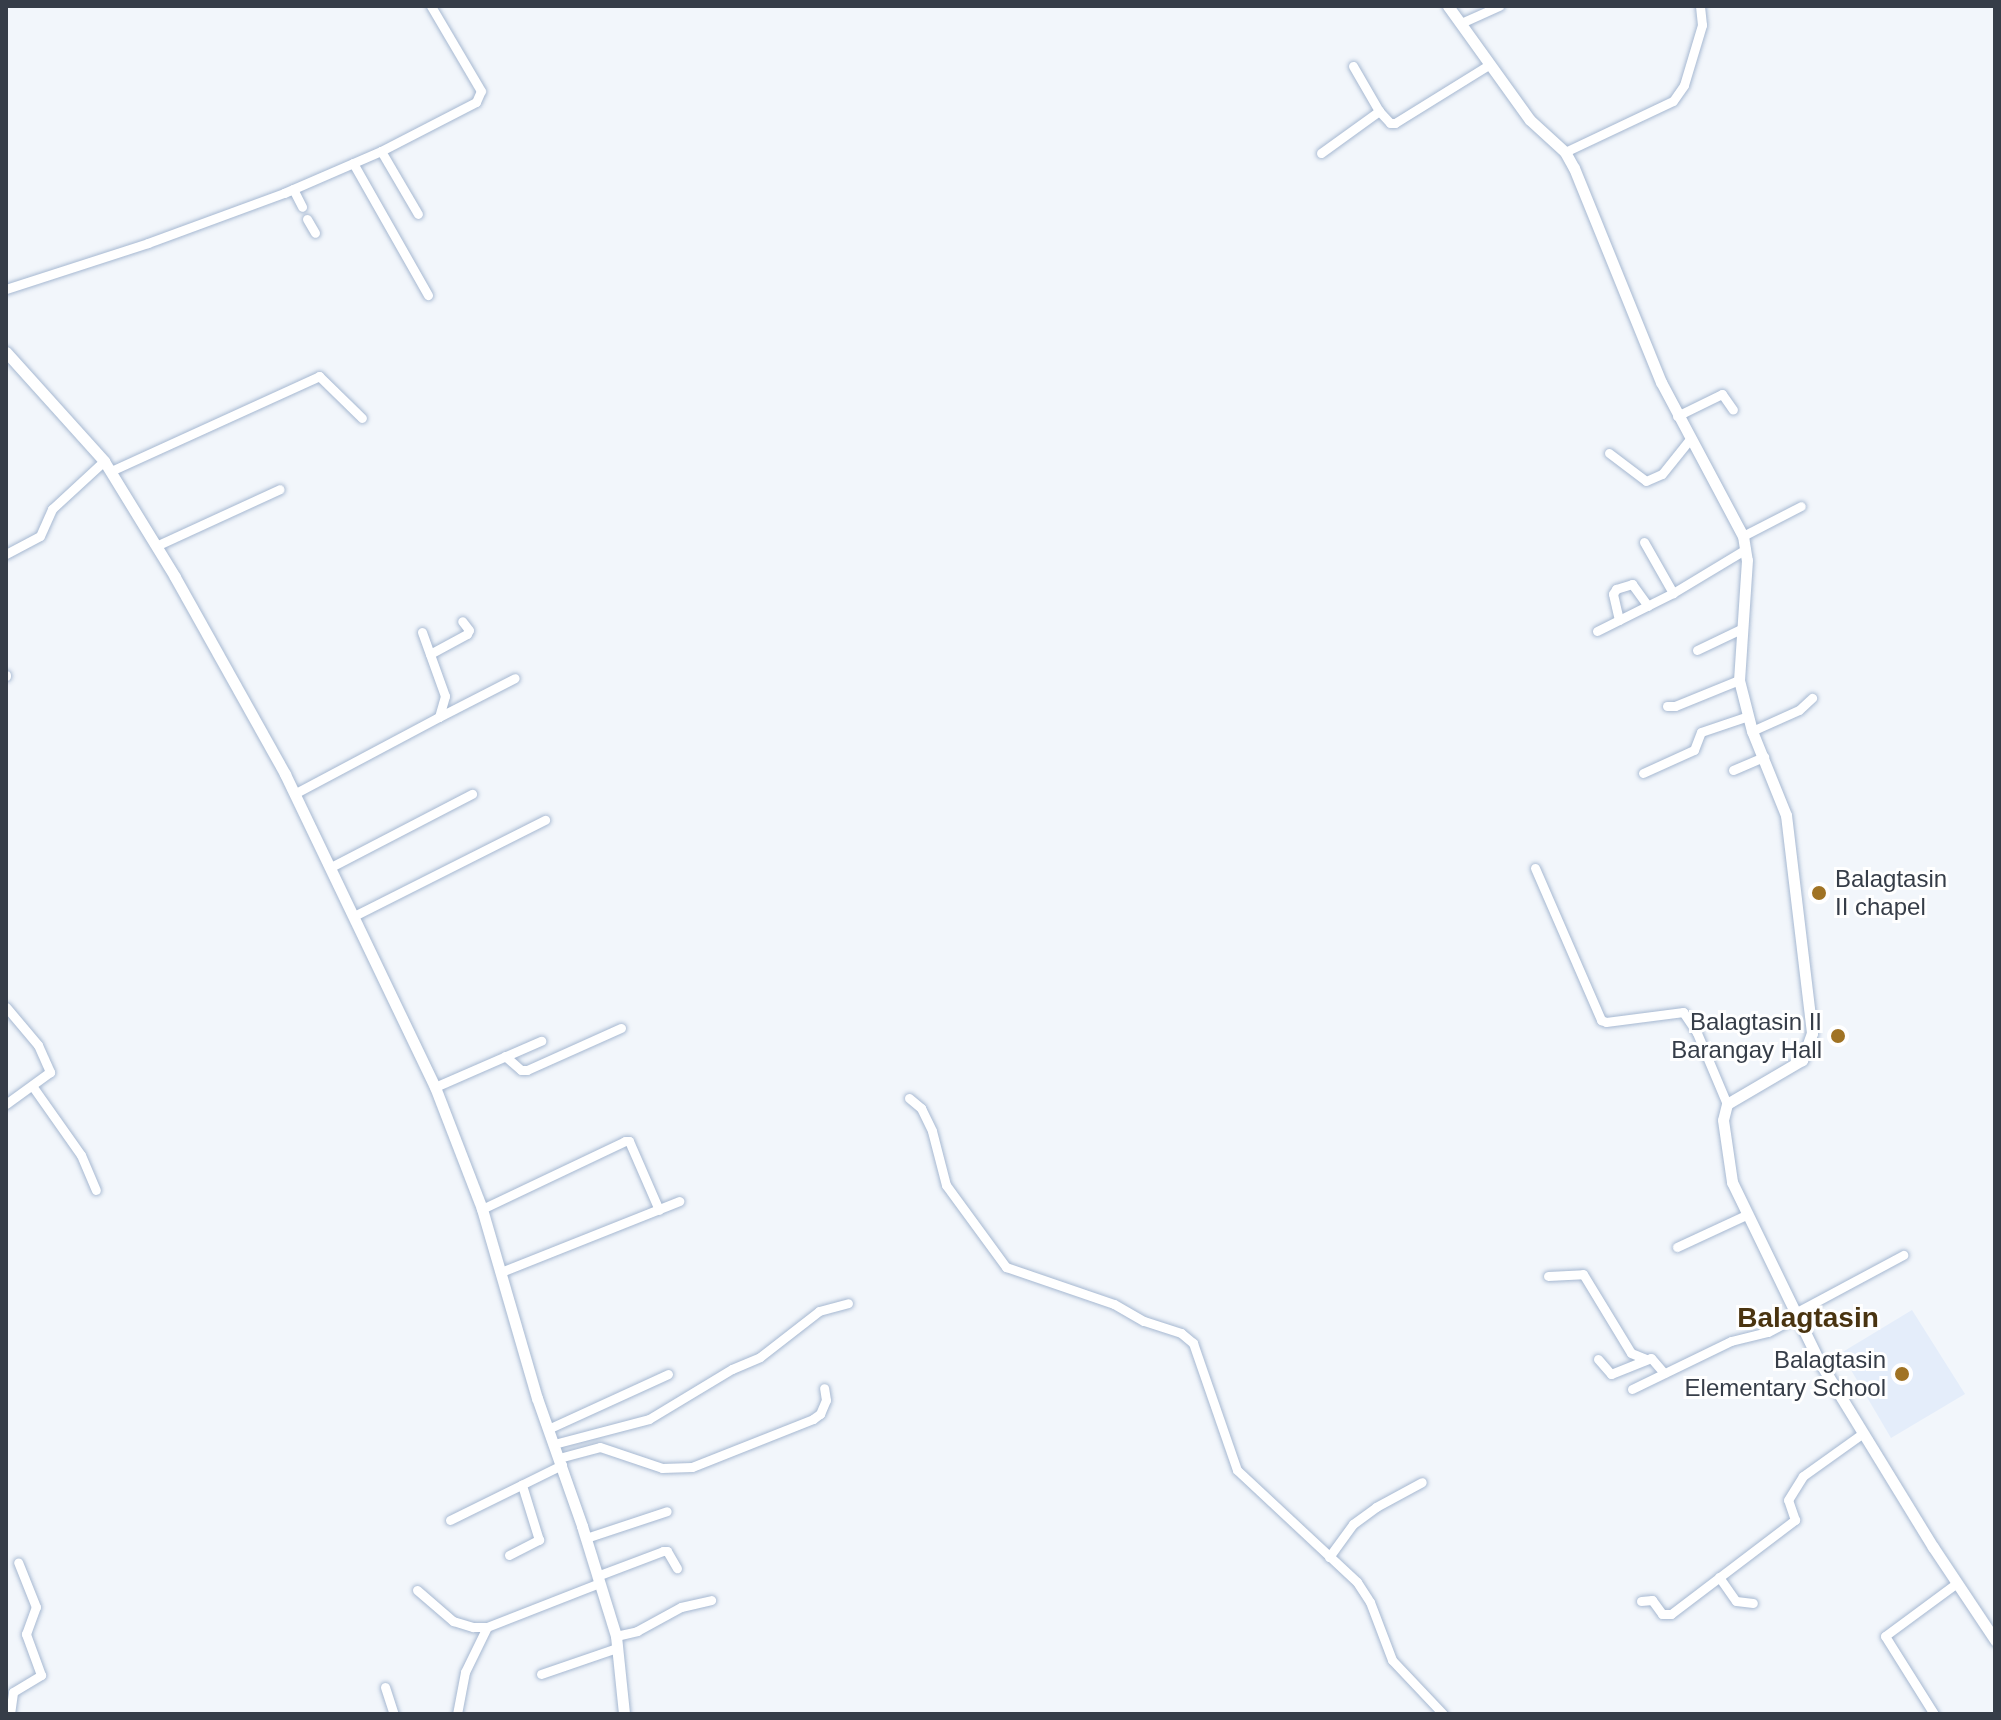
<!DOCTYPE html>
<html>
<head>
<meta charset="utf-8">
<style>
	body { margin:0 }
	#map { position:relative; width:2001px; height:1720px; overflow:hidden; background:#f2f6fb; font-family:Arial,sans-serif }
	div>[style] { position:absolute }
	.built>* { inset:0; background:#e4edfa }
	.roads { filter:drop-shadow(0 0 2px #a6b8d1) drop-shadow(0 0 2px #a6b8d1) }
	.minor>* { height:9px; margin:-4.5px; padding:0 4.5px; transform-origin:4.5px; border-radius:4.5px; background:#fff }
	.tertiary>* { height:11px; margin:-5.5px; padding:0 5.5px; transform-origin:5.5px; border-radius:5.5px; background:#fff }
	.dots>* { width:22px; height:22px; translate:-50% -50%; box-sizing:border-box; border:4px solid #fff; border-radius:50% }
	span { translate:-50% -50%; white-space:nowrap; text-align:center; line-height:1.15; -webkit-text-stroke:6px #fff; paint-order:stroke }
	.poi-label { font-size:24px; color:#363d48 }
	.left { translate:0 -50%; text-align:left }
	.right { translate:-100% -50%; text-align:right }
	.quarter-label { font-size:28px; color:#4a3410; font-weight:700 }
	.frame { position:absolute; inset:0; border:8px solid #363d48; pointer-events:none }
</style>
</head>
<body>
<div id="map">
	<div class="built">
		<div style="clip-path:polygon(1912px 1310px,1965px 1394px,1891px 1438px,1841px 1353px)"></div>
	</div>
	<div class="roads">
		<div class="minor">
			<div style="left:1461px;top:23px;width:42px;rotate:-24.1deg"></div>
			<div style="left:1379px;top:111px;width:16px;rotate:47deg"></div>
			<div style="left:1390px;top:123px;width:5px"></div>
			<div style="left:1395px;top:123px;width:112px;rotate:-31.8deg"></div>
			<div style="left:381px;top:151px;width:73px;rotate:59.6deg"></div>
			<div style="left:1565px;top:152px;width:119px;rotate:-25.3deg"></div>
			<div style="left:1673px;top:101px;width:19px;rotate:-55deg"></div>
			<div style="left:1684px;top:85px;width:63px;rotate:-73.3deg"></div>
			<div style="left:1702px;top:25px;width:19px;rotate:-96deg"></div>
			<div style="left:1321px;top:153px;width:72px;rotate:-35.9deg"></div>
			<div style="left:1379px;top:111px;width:52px;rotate:-120deg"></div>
			<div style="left:353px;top:163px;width:152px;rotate:60.4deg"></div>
			<div style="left:293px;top:189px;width:20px;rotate:63deg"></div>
			<div style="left:307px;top:219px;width:16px;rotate:60deg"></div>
			<div style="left:6px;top:289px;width:149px;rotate:-17.9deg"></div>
			<div style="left:148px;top:243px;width:145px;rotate:-20.2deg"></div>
			<div style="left:284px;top:193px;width:106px;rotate:-23.4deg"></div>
			<div style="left:381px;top:151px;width:107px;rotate:-27.3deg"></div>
			<div style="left:476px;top:102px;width:12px;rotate:-66deg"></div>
			<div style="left:481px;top:91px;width:99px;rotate:-120.5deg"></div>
			<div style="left:1677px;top:416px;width:50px;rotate:-26.1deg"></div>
			<div style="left:1722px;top:394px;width:19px;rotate:55deg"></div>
			<div style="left:1609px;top:453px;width:46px;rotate:37.1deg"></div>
			<div style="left:1646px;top:481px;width:17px;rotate:-24deg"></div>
			<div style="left:1662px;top:474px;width:45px;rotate:-51.3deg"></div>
			<div style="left:111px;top:471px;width:229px;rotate:-24.5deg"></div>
			<div style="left:319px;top:376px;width:60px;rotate:44.3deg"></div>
			<div style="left:1743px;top:536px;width:65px;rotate:-27.3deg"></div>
			<div style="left:1644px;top:542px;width:59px;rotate:60.4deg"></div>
			<div style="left:156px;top:546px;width:136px;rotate:-24.7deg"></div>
			<div style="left:6px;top:554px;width:38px;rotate:-28deg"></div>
			<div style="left:40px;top:536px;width:30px;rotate:-66deg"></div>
			<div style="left:52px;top:509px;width:71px;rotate:-42.7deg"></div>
			<div style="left:1619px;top:620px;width:27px;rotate:-103deg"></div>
			<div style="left:1613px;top:594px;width:6px;rotate:-59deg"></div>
			<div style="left:1616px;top:589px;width:17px;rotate:-17deg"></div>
			<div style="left:1632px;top:584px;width:27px;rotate:54deg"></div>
			<div style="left:1597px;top:631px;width:85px;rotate:-26.6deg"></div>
			<div style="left:1673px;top:593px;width:85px;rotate:-31.1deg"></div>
			<div style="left:1697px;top:650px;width:49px;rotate:-25.5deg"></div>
			<div style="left:430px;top:654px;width:42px;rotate:-28.4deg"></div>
			<div style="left:467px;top:634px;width:4px;rotate:-63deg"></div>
			<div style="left:469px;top:630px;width:11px;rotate:-128deg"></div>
			<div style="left:6px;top:675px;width:1px;rotate:90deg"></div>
			<div style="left:1667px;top:706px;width:8px"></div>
			<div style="left:1675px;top:706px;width:69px;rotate:-22.1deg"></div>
			<div style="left:439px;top:717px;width:85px;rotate:-27.2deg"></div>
			<div style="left:1752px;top:731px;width:51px;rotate:-24.1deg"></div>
			<div style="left:1799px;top:710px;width:18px;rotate:-43deg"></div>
			<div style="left:1733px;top:770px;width:34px;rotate:-23deg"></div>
			<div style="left:1643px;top:773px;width:56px;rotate:-24.3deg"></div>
			<div style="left:1694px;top:750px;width:19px;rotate:-69deg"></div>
			<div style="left:1701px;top:732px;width:50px;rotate:-18.8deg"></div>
			<div style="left:294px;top:794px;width:164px;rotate:-28deg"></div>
			<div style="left:439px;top:717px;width:22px;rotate:-74deg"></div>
			<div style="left:445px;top:696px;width:68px;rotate:-109.8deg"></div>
			<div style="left:331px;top:867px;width:159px;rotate:-27.4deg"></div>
			<div style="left:1535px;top:868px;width:166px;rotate:66.5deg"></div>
			<div style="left:1601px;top:1020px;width:5px;rotate:22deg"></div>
			<div style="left:1606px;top:1022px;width:78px;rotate:-7.4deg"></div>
			<div style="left:1683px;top:1012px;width:25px;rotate:56deg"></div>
			<div style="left:1697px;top:1033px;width:77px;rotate:67.1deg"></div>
			<div style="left:354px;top:916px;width:214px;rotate:-26.7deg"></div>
			<div style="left:6px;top:1007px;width:50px;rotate:49.9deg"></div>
			<div style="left:38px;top:1045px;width:30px;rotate:66deg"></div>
			<div style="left:50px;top:1072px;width:54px;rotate:144deg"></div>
			<div style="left:505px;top:1056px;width:21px;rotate:41deg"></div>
			<div style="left:521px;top:1070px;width:6px"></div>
			<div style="left:527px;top:1070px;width:103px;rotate:-24.1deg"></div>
			<div style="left:33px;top:1087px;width:83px;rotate:54.8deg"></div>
			<div style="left:81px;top:1155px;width:38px;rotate:67deg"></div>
			<div style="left:435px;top:1087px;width:116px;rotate:-23.5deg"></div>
			<div style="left:909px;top:1098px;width:16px;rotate:40deg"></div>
			<div style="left:921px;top:1108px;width:25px;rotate:64deg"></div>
			<div style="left:932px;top:1131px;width:56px;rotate:75.5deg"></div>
			<div style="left:946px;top:1185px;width:102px;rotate:53.8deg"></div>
			<div style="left:1006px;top:1267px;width:114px;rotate:18.9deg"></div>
			<div style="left:1114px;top:1304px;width:34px;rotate:30deg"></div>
			<div style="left:1144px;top:1321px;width:39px;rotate:18deg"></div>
			<div style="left:1181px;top:1333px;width:16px;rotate:40deg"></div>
			<div style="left:1193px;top:1343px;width:134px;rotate:70.9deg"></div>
			<div style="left:1237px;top:1470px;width:164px;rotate:43deg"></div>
			<div style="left:1357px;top:1582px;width:24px;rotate:57deg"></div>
			<div style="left:1370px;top:1602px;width:62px;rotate:69.2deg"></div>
			<div style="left:1392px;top:1660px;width:74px;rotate:46.6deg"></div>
			<div style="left:482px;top:1209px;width:158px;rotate:-25.4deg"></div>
			<div style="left:625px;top:1141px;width:4px"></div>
			<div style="left:629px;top:1141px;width:75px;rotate:66.5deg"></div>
			<div style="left:1677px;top:1247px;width:76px;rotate:-24.9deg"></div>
			<div style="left:501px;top:1272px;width:192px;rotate:-21.7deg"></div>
			<div style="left:1548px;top:1276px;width:35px;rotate:-3deg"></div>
			<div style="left:1583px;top:1274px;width:92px;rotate:58.7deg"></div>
			<div style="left:1631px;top:1353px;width:16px;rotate:22deg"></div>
			<div style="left:1795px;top:1313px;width:123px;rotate:-28.2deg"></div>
			<div style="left:1598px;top:1359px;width:20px;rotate:49deg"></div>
			<div style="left:1611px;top:1374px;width:43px;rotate:-21.8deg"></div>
			<div style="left:1651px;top:1358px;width:20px;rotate:49deg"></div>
			<div style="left:1632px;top:1389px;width:110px;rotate:-25.9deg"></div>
			<div style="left:1731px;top:1341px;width:38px;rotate:-14deg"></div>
			<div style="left:1768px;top:1332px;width:32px;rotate:-28deg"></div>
			<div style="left:548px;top:1429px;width:132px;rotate:-24.6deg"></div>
			<div style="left:554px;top:1444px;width:98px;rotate:-14.7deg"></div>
			<div style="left:649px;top:1419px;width:97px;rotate:-31.1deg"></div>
			<div style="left:732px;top:1369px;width:30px;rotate:-23deg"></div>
			<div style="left:760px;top:1357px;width:75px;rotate:-37.9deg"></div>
			<div style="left:819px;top:1311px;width:30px;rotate:-15deg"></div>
			<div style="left:559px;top:1458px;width:42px;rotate:-15deg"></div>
			<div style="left:600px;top:1447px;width:65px;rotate:18.7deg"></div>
			<div style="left:662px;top:1468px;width:30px;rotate:-2deg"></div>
			<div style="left:692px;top:1467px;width:130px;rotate:-21.6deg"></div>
			<div style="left:813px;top:1419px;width:9px;rotate:-36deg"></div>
			<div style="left:820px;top:1414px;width:15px;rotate:-67deg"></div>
			<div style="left:826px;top:1400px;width:12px;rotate:-99deg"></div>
			<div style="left:450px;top:1520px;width:125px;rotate:-26.2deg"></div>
			<div style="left:586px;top:1538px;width:85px;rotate:-18.4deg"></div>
			<div style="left:509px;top:1555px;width:34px;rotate:-27deg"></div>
			<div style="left:539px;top:1540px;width:58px;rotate:-107.2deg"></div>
			<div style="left:1329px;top:1557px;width:41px;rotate:-54deg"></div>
			<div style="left:1353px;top:1524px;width:29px;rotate:-36deg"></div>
			<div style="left:1376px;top:1507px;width:52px;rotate:-28.5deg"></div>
			<div style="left:597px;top:1576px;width:71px;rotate:-20.7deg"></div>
			<div style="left:663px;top:1551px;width:4px"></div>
			<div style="left:667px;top:1551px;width:20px;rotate:60deg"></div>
			<div style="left:1719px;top:1577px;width:29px;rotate:55deg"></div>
			<div style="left:1736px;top:1601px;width:17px;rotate:7deg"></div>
			<div style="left:417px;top:1590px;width:48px;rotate:40.7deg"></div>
			<div style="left:453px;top:1621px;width:21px;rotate:17deg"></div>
			<div style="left:473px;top:1627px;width:14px"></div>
			<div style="left:1641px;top:1601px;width:11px;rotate:-5deg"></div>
			<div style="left:1652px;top:1600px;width:17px;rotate:54deg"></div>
			<div style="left:1662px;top:1614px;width:9px"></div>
			<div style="left:1671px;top:1614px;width:156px;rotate:-37.2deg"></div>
			<div style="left:1795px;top:1520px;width:21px;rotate:-109deg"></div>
			<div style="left:1788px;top:1500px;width:28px;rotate:-58deg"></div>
			<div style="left:1803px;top:1476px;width:74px;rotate:-35.6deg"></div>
			<div style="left:616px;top:1636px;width:22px;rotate:-13deg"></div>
			<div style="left:637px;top:1631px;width:50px;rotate:-28.6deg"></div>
			<div style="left:681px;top:1607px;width:31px;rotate:-13deg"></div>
			<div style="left:541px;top:1674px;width:80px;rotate:-18.9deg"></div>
			<div style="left:385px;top:1687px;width:28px;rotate:72deg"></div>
			<div style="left:10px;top:1714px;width:22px;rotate:-82deg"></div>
			<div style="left:13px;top:1692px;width:33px;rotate:-31deg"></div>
			<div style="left:41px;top:1675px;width:44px;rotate:-110.1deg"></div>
			<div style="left:26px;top:1634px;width:29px;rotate:-70deg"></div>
			<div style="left:36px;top:1607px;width:48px;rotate:-111.8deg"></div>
			<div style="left:457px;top:1714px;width:43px;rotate:-79.2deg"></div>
			<div style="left:465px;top:1672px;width:50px;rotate:-63.9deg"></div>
			<div style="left:487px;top:1627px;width:120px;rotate:-21.4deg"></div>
			<div style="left:1934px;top:1714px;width:92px;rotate:-122.1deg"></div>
			<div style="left:1885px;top:1636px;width:89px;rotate:-36.4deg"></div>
		</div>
		<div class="tertiary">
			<div style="left:1448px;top:6px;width:140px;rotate:54.3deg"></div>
			<div style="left:1530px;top:120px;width:47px;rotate:42.4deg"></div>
			<div style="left:1565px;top:152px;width:18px;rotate:61deg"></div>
			<div style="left:1574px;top:168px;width:231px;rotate:67.9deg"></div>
			<div style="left:1661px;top:382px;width:174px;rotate:62deg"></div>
			<div style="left:1743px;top:536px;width:24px;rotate:81deg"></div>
			<div style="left:1747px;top:560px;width:120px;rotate:93.8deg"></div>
			<div style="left:1739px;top:680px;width:53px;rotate:75.7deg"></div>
			<div style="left:1752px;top:731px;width:91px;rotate:68deg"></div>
			<div style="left:1786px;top:815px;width:220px;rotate:83.2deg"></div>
			<div style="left:1812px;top:1033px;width:29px;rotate:110deg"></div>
			<div style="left:1802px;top:1060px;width:87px;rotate:149.6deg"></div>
			<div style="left:1727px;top:1104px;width:16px;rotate:104deg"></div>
			<div style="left:1723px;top:1120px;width:63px;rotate:81.7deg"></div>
			<div style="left:1732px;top:1182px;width:199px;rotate:64.1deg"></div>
			<div style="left:1819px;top:1361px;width:218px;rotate:58.5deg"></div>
			<div style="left:1933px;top:1547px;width:112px;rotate:56.3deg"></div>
			<div style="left:6px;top:352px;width:147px;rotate:48deg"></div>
			<div style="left:104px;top:461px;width:136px;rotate:58.5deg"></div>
			<div style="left:175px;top:577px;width:226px;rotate:60.8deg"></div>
			<div style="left:285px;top:774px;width:347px;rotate:64.4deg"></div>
			<div style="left:435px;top:1087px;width:131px;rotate:68.9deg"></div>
			<div style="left:482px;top:1209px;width:197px;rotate:73.8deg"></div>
			<div style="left:537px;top:1398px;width:136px;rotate:70.6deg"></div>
			<div style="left:582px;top:1526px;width:115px;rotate:72.8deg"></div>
			<div style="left:616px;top:1636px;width:78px;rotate:84.1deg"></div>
		</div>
	</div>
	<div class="dots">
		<div style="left:1819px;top:893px;background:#a07324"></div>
		<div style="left:1838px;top:1036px;background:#a07324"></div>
		<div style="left:1902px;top:1374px;background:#a07324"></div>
	</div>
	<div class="poi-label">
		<span class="left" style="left:1835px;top:893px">Balagtasin<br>II chapel</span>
		<span class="right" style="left:1822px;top:1036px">Balagtasin II<br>Barangay Hall</span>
		<span class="right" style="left:1886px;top:1374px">Balagtasin<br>Elementary School</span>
	</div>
	<div class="quarter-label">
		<span style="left:1808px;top:1318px">Balagtasin</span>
	</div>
	<div class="frame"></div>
</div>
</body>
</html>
